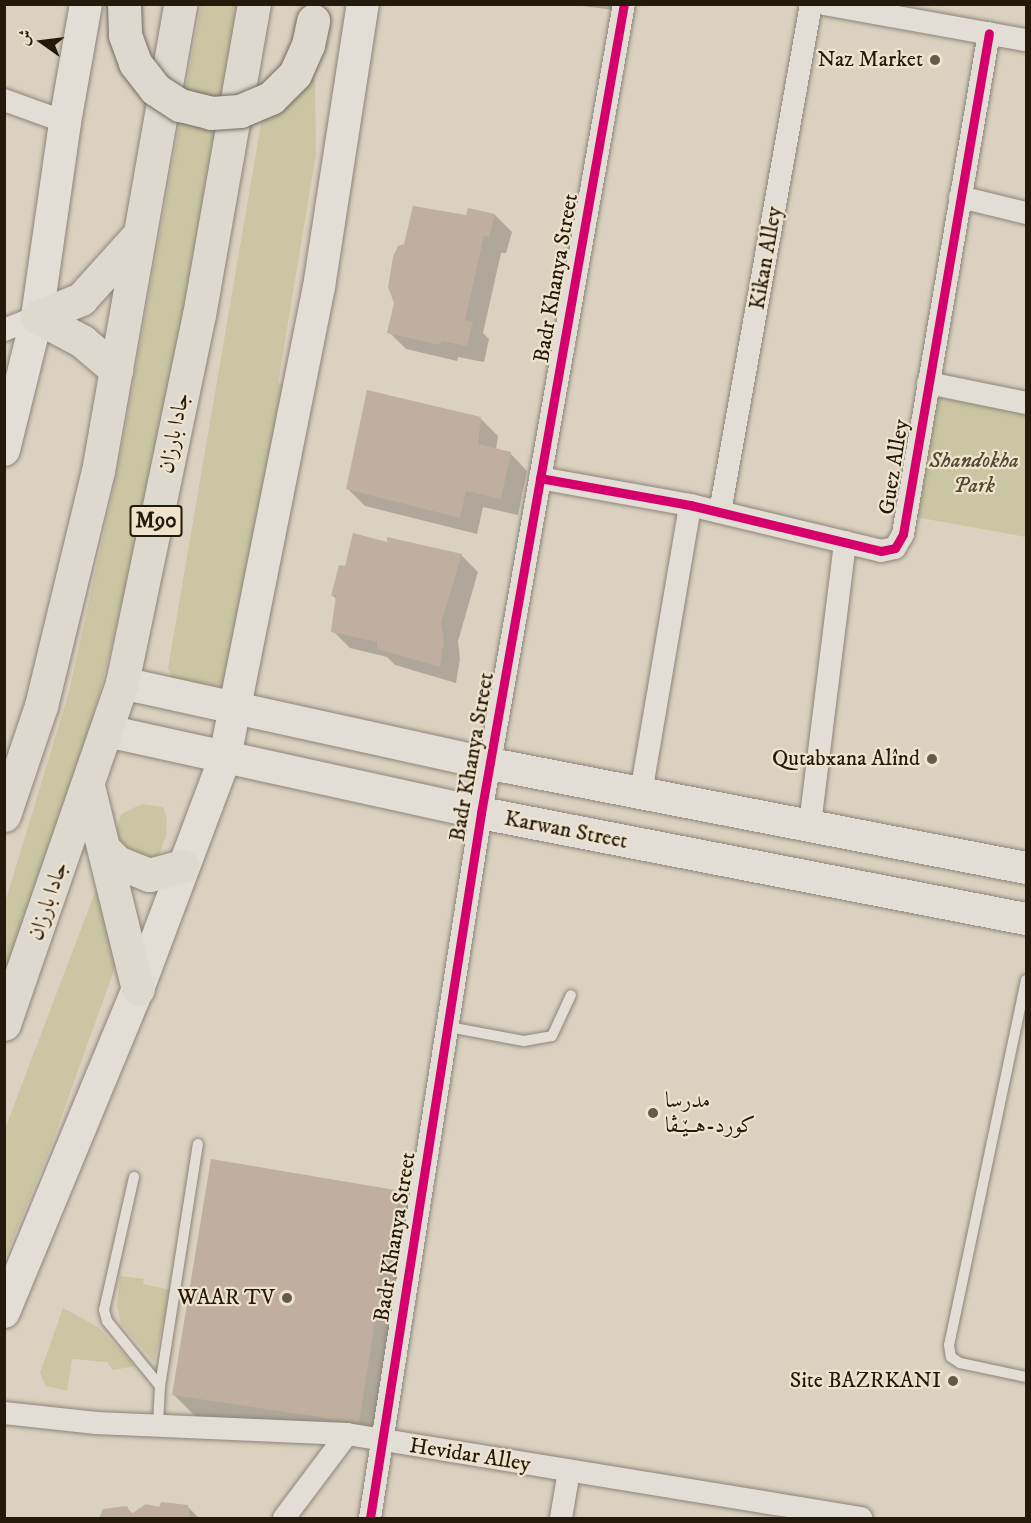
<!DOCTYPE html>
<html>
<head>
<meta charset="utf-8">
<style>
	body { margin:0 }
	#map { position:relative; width:1031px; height:1523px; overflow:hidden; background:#dbd1c0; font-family:"IM FELL DW Pica",Amiri,serif }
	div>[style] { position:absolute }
	.green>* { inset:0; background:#cac5a2 }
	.shadow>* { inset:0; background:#0003 }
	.building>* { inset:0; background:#c0aea0 }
	.roads { filter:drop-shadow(0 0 2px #8c857a) drop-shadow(0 0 2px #8c857a) }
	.service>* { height:10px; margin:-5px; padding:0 5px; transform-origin:5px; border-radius:5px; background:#e3ded5 }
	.minor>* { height:22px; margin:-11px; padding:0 11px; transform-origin:11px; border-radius:11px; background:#e3ded5 }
	.secondary>* { height:32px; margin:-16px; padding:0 16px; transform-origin:16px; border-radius:16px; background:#e3ded5 }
	.motorway>* { height:33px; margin:-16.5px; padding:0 16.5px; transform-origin:16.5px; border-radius:16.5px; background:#ded9ce }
	.bridges { filter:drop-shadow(0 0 2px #726c61) drop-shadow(0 0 2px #726c61) }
	.motorway-bridge>* { height:33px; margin:-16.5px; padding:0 16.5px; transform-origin:16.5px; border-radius:16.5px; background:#ded9ce }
	.cycleway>* { height:9px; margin:-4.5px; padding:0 4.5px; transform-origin:4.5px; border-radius:4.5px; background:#d6006c }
	.dots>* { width:16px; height:16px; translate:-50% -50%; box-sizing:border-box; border:3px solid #efe3ce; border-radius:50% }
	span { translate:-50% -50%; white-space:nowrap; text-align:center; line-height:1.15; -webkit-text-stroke:4.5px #efe3ce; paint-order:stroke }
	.shield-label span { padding:2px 4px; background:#efe3ce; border:2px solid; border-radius:4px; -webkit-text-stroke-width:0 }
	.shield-label { font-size:21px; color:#241a0c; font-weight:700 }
	.poi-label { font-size:22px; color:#241a0c }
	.right { translate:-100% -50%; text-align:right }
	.left { translate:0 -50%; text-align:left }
	.street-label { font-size:22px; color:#241a0c }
	.park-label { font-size:22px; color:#524a32; font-style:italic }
	.frame { position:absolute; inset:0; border:6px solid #241a0c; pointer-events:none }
	.north { position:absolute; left:12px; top:12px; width:60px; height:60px; -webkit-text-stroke:4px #efe3ce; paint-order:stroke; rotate:284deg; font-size:16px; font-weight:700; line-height:24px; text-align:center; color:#241a0c }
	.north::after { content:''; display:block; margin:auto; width:21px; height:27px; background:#241a0c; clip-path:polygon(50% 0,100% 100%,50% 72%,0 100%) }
</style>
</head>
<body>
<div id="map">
	<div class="green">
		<div style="clip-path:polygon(201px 5px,243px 5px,141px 532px,89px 733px,5px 980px,4px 906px,69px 692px,117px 473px)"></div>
		<div style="clip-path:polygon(315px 77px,316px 154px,278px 383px,292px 386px,231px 691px,173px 680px,168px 668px,262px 118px,273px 116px,290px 103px)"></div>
		<div style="clip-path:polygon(936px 397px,1026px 414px,1026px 537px,910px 516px)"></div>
		<div style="clip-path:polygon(142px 804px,163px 807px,167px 819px,166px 836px,153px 871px,110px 851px,121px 814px)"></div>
		<div style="clip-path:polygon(105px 866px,123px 945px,51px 1146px,5px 1258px,5px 1129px)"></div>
		<div style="clip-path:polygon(120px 1276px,144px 1279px,143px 1284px,171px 1290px,154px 1362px,121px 1324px,117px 1305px)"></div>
		<div style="clip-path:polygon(63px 1308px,98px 1327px,135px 1366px,113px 1370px,107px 1362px,72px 1359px,67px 1391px,46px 1386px,40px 1373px)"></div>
	</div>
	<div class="shadow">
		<div style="clip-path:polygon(565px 4px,624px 4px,623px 11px)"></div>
		<div style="clip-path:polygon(495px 215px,512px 232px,506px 253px,501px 253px,483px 333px,489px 339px,484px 362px,458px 357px,457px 361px,406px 349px,389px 332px,396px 303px,392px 297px,394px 258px,467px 216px)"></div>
		<div style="clip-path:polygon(481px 419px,498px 436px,496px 450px,510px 453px,527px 471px,518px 515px,483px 507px,477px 534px,365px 506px,348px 489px)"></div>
		<div style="clip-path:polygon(388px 544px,461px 555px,478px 572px,458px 641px,460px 659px,456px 683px,395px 665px,387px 657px,350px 648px,333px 631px,337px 600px,332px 595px,346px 567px)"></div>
		<div style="clip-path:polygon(400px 1192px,425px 1216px,383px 1446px,197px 1418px,173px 1394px)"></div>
		<div style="clip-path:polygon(187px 1506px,199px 1518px,101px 1518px,104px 1510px,126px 1507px,133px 1514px)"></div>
	</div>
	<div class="building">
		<div style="clip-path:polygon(413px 206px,466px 215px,468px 208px,495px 214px,489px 237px,484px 236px,465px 320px,473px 321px,467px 346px,441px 341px,440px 345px,387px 333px,394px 303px,388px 287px,393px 257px,398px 246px,404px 244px)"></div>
		<div style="clip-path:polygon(367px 390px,481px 417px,478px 444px,511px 452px,501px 499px,466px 491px,460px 518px,346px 489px)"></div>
		<div style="clip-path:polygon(353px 533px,387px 542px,387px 537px,462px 554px,441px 623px,444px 641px,440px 667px,377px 649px,377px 642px,331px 632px,336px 595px,331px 596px,339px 565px,345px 566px)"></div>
		<div style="clip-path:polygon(211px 1159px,401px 1191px,378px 1286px,388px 1287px,383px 1310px,376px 1314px,359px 1423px,172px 1395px)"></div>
		<div style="clip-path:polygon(161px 1502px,188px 1505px,190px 1518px,99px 1518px,103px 1509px,127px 1506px,131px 1514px,146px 1504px,159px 1507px)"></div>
	</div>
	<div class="roads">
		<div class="service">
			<div style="left:1026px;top:980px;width:373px;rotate:101.9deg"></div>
			<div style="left:949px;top:1345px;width:12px;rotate:81deg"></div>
			<div style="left:951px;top:1357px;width:11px;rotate:34deg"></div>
			<div style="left:960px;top:1363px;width:67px;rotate:12deg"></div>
			<div style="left:449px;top:1027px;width:76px;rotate:10.6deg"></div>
			<div style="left:524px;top:1041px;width:28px;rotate:-10deg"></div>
			<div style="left:552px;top:1036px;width:45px;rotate:-65.1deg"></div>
			<div style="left:134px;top:1177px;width:136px;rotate:102.7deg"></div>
			<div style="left:104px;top:1310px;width:11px;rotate:75deg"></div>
			<div style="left:107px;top:1321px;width:84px;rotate:50.8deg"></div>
			<div style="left:160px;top:1386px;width:39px;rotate:93deg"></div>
			<div style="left:160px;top:1386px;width:245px;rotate:-81.1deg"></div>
		</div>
		<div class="minor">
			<div style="left:825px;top:4px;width:204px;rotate:10.2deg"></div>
			<div style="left:4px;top:100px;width:65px;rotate:19.8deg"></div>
			<div style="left:960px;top:197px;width:68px;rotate:13.6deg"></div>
			<div style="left:4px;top:330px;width:35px;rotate:-22deg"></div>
			<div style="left:928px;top:383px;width:100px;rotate:11.5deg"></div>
			<div style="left:540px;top:478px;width:152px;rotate:10.2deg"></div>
			<div style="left:690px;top:505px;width:196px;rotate:13.5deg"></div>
			<div style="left:881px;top:551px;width:14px;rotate:-12deg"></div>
			<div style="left:895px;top:548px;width:16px;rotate:-60deg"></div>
			<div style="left:903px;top:534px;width:508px;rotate:-80.26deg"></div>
			<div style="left:720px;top:512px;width:516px;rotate:-79.84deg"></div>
			<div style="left:641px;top:793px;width:292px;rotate:-80.3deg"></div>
			<div style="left:810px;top:824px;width:284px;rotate:-82.9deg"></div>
			<div style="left:4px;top:1413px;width:93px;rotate:6.2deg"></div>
			<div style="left:96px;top:1423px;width:251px;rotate:2.5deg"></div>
			<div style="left:347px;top:1434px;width:521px;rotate:9.28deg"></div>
			<div style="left:284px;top:1518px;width:105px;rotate:-53.1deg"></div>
			<div style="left:370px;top:1518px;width:714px;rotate:-81.05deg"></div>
			<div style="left:481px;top:813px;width:822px;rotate:-79.98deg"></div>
			<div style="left:561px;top:1518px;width:48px;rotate:-80.3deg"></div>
		</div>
		<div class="secondary">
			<div style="left:4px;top:450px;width:137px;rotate:-76.1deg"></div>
			<div style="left:37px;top:317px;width:197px;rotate:-81.8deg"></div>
			<div style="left:65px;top:122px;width:120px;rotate:-79.9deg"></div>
			<div style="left:122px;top:683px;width:378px;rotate:12.4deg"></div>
			<div style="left:491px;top:764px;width:545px;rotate:11deg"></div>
			<div style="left:107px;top:731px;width:383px;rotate:12.4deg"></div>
			<div style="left:481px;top:813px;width:555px;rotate:11.01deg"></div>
			<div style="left:4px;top:1312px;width:350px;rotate:-67.5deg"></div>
			<div style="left:138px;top:989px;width:248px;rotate:-69.4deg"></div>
			<div style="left:225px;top:757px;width:479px;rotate:-78.7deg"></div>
			<div style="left:319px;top:287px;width:286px;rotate:-81.2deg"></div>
		</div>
		<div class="motorway">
			<div style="left:37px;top:317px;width:48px;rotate:-22.2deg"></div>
			<div style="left:81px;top:299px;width:84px;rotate:-47.9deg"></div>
			<div style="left:37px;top:317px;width:51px;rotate:28.1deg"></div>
			<div style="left:82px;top:341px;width:45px;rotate:40.5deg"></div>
			<div style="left:88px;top:786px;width:209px;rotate:76.2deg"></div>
			<div style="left:4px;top:815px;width:115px;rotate:-71.3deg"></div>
			<div style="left:41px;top:706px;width:242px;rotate:-76.4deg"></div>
			<div style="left:98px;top:471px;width:474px;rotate:-80deg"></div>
			<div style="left:104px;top:849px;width:18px;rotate:45deg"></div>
			<div style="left:117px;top:862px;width:35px;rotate:22deg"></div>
			<div style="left:149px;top:875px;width:35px;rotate:-15deg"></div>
			<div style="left:4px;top:1024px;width:361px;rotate:-70.9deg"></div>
			<div style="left:122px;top:683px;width:376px;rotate:-78.2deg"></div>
			<div style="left:199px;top:315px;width:316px;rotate:-80deg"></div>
		</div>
	</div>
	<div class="bridges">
		<div class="motorway-bridge">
			<div style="left:124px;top:4px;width:31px;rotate:88deg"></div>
			<div style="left:125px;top:35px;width:30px;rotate:70deg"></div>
			<div style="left:135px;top:63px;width:33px;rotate:52deg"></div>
			<div style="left:155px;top:89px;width:30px;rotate:33deg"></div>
			<div style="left:180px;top:105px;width:32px;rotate:14deg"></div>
			<div style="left:211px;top:113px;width:29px;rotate:-4deg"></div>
			<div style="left:240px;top:111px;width:34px;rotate:-23deg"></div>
			<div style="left:271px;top:98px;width:34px;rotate:-45deg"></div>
			<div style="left:295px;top:74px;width:32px;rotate:-66deg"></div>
			<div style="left:308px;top:45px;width:25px;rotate:-78deg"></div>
		</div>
	</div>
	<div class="cycleway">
		<div style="left:540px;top:478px;width:152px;rotate:10.2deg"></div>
		<div style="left:690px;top:505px;width:196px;rotate:13.5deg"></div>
		<div style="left:881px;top:551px;width:14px;rotate:-12deg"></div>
		<div style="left:895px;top:548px;width:16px;rotate:-60deg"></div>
		<div style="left:903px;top:534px;width:508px;rotate:-80.26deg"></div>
		<div style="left:370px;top:1518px;width:714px;rotate:-81.05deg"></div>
		<div style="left:481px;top:813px;width:822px;rotate:-79.98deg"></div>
	</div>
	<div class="dots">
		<div style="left:935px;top:60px;background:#645a4b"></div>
		<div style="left:932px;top:759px;background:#645a4b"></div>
		<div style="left:653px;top:1113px;background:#645a4b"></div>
		<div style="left:287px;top:1298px;background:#645a4b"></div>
		<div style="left:953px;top:1381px;background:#645a4b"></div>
	</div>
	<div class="shield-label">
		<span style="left:156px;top:521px">M90</span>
	</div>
	<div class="poi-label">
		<span class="right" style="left:923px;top:60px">Naz Market</span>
		<span class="right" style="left:920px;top:759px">Qutabxana Alînd</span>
		<span class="left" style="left:665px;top:1113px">مدرسا<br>كورد-هــێـڤا</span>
		<span class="right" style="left:275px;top:1298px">WAAR TV</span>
		<span class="right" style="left:941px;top:1381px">Site BAZRKANI</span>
	</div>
	<div class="street-label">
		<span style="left:766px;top:258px;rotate:-80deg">Kikan Alley</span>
		<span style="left:556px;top:278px;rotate:-80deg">Badr Khanya Street</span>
		<span style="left:174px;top:433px;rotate:-78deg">جادا بارزان</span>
		<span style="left:894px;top:467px;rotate:-81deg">Guez Alley</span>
		<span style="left:472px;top:757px;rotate:-80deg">Badr Khanya Street</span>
		<span style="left:566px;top:830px;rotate:11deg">Karwan Street</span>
		<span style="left:48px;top:901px;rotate:-71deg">جادا بارزان</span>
		<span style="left:395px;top:1237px;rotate:-81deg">Badr Khanya Street</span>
		<span style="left:470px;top:1455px;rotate:9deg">Hevidar Alley</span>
	</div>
	<div class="park-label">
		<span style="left:974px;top:473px">Shandokha<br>Park</span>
	</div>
	<div class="frame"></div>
	<div class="north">ش</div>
</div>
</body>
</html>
